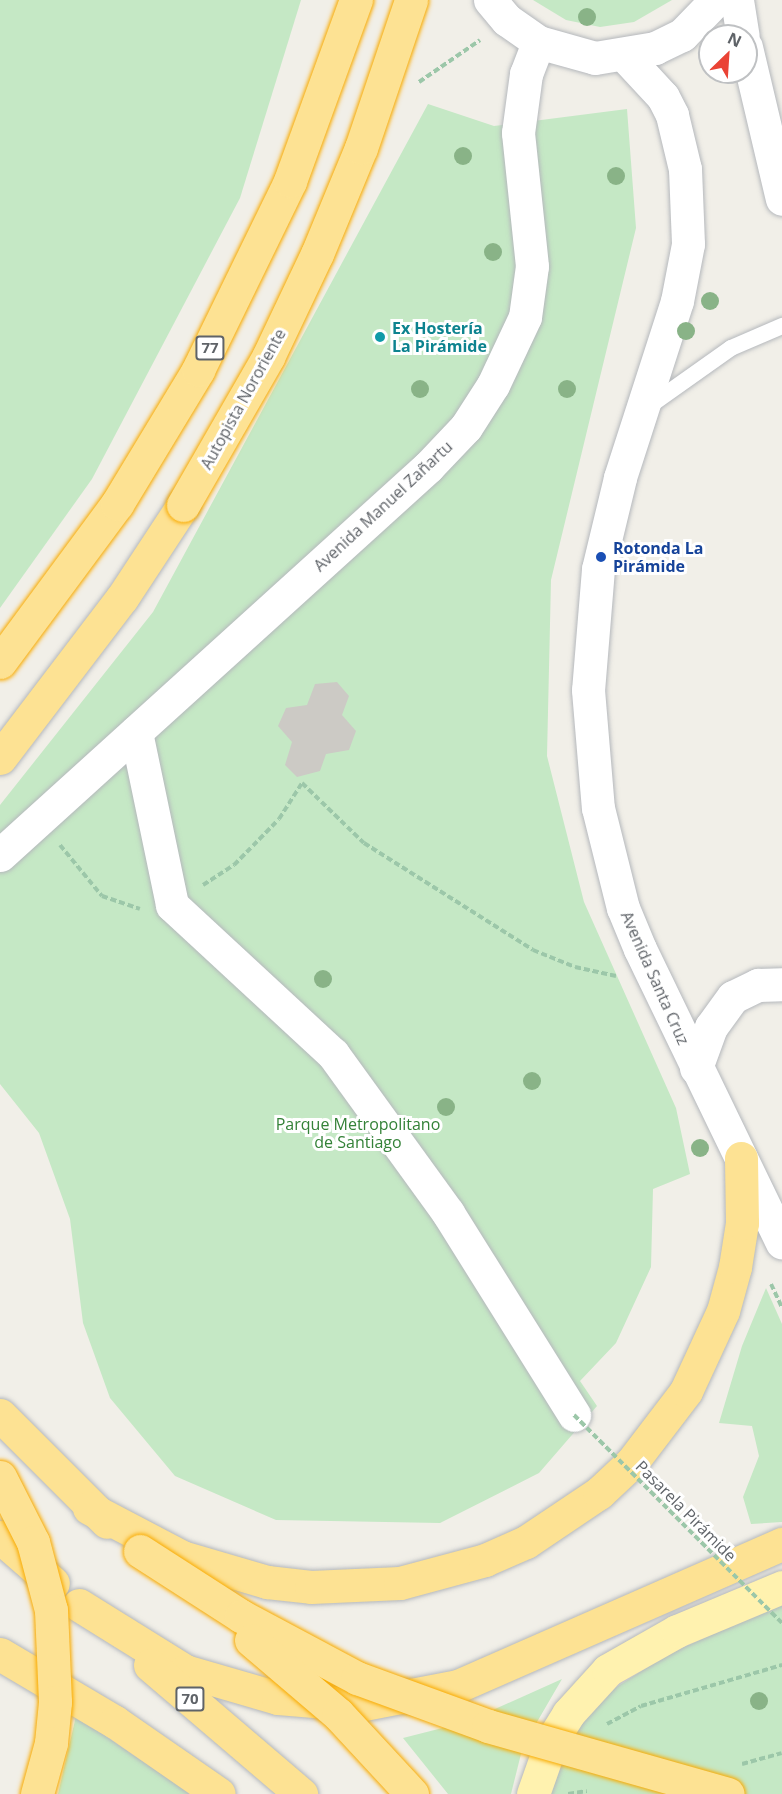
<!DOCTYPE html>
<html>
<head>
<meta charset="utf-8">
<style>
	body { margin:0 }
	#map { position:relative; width:782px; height:1794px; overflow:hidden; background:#f1efe8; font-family:"Open Sans",sans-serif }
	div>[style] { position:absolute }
	.green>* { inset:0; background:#c5e8c5 }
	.building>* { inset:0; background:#cccac5 }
	.path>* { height:4px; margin-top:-2px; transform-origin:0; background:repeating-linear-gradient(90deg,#9cc7a9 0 6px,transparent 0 9px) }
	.roads { filter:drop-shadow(0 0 2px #b5b8bc) drop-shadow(0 0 2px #b5b8bc) }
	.lane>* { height:16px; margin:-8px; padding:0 8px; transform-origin:8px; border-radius:8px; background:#fff }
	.street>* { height:33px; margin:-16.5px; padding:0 16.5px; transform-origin:16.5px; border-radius:16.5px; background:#fff }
	.secondary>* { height:33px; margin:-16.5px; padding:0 16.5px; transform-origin:16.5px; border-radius:16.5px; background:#fff }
	.primary>* { height:33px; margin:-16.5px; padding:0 16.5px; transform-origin:16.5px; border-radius:16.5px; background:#fff2af }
	.highway>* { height:33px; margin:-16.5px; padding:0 16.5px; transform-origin:16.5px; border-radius:16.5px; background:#fde293 }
	.path-bridge>* { height:4px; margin-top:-2px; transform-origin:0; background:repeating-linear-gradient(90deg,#9cc7a9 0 6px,transparent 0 9px) }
	.bridges { filter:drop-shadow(0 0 2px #f9ab00) drop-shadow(0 0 2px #f9ab00) }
	.highway-bridge>* { height:33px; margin:-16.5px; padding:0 16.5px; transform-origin:16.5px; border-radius:16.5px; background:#fde293 }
	.trees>* { width:18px; height:18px; margin:-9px; border-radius:50%; background:#89b387 }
	.dots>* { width:16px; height:16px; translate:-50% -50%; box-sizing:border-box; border:3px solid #fff; border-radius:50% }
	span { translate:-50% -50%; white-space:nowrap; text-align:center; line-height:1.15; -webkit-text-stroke:6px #fff; paint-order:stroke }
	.shield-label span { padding:2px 4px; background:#fff; border:2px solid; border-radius:4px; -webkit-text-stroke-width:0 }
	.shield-label { font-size:15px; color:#5f6368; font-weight:700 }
	.culture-label { font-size:16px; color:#0d838f; font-weight:700 }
	.left { translate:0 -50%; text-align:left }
	.street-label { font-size:16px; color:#5f6368 }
	.transit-label { font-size:16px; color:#164399; font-weight:700 }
	.park-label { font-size:16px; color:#348238 }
	.north { position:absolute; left:698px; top:24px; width:60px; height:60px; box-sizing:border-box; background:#fff; border:2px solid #bfc1c3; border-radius:50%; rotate:25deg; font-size:16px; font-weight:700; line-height:24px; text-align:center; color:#5f6368 }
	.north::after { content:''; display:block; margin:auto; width:21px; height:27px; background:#ea4335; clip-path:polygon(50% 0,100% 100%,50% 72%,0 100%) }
</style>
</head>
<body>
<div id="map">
	<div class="green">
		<div style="clip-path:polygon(0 0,301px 0,240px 198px,92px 479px,0 608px)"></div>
		<div style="clip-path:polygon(533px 0,672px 0,634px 22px,600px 27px,566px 20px)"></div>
		<div style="clip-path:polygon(428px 104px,494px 126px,627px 109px,636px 228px,551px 580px,547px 756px,584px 902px,676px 1108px,690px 1174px,653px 1189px,651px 1267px,616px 1343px,580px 1381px,597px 1406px,539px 1473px,440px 1523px,276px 1520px,175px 1476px,110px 1398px,83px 1323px,70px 1219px,39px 1133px,0 1084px,0 805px,153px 612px)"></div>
		<div style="clip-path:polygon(766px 1288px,782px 1324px,782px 1522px,751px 1524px,743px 1497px,759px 1456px,752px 1426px,719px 1423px,742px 1346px)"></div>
		<div style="clip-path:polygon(782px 1602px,782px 1794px,545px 1794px,576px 1730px,615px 1688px,665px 1656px)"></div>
		<div style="clip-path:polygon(562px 1679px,523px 1746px,511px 1794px,448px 1794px,403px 1738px,466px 1722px)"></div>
		<div style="clip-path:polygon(76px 1716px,154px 1769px,194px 1794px,58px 1794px)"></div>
	</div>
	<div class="building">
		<div style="clip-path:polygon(337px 682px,349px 696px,342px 715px,356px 731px,349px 750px,326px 754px,320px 771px,297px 777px,285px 765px,292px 742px,278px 726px,286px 708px,307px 705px,315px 684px)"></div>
	</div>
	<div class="path">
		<div style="left:419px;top:82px;width:74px;rotate:-34.5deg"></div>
		<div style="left:60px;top:845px;width:66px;rotate:50.5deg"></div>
		<div style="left:102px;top:896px;width:40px;rotate:18.9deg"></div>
		<div style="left:203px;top:885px;width:37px;rotate:-33deg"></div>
		<div style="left:234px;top:865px;width:64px;rotate:-45.6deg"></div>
		<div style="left:279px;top:819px;width:43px;rotate:-57.4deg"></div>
		<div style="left:302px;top:783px;width:86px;rotate:44.1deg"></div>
		<div style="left:364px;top:843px;width:200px;rotate:32.3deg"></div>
		<div style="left:533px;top:950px;width:45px;rotate:22deg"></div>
		<div style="left:575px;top:967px;width:42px;rotate:12.4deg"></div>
		<div style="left:771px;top:1284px;width:26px;rotate:65deg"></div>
		<div style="left:607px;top:1724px;width:38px;rotate:-28deg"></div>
		<div style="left:641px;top:1706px;width:147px;rotate:-16.2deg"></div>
		<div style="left:742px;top:1764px;width:41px;rotate:-15.4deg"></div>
		<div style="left:568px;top:1794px;width:19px;rotate:-9deg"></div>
	</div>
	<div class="roads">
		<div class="lane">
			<div style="left:645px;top:409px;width:105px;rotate:-35.3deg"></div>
			<div style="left:731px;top:348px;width:56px;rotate:-23.3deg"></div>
		</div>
		<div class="street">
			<div style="left:136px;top:732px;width:177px;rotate:78.2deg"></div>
			<div style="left:172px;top:905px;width:219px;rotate:42.8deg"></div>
			<div style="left:333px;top:1054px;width:196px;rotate:54.1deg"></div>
			<div style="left:448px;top:1213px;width:238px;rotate:58deg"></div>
			<div style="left:0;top:855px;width:578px;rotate:-42.19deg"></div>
			<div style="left:428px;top:467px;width:55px;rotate:-46.5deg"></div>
			<div style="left:466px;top:427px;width:50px;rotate:-57.3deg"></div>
			<div style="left:493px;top:385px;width:75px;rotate:-64.8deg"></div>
			<div style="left:525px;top:317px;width:51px;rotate:-82.2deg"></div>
			<div style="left:532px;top:266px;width:134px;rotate:-96deg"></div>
			<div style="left:518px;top:133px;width:60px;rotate:-82.3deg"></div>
			<div style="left:526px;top:74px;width:34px;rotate:-69deg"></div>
		</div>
		<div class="secondary">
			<div style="left:490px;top:0;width:26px;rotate:50deg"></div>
			<div style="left:507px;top:20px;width:38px;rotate:35deg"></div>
			<div style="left:538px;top:42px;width:59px;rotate:15.7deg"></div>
			<div style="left:595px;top:58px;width:61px;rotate:-9.5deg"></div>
			<div style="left:655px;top:48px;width:30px;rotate:-26deg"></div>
			<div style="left:682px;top:35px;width:49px;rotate:-45.8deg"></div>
			<div style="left:737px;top:0;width:36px;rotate:81deg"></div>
			<div style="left:746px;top:47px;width:156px;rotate:76.7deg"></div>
			<div style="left:626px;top:57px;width:54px;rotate:47.2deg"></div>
			<div style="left:663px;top:97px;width:20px;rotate:63deg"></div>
			<div style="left:672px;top:115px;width:56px;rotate:76.5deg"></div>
			<div style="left:685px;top:169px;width:75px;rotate:87.7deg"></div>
			<div style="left:688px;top:244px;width:58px;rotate:100.9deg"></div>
			<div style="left:677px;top:301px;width:186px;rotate:107.9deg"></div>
			<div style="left:620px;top:478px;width:94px;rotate:103.6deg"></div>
			<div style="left:598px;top:569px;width:121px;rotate:94.7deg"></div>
			<div style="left:588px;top:690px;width:118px;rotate:85.2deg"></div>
			<div style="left:598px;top:808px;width:103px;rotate:76deg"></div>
			<div style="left:623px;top:908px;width:44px;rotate:67.5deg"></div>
			<div style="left:640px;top:949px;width:326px;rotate:64.2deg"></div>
			<div style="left:696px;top:1068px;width:44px;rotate:-69.9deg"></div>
			<div style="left:711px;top:1027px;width:37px;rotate:-54deg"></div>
			<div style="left:733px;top:997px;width:28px;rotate:-26deg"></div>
			<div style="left:758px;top:985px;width:24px;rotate:-2deg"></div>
		</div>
		<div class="primary">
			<div style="left:533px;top:1794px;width:57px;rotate:-70.6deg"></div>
			<div style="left:552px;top:1740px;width:31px;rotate:-58deg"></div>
			<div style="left:568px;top:1714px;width:59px;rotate:-47.7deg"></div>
			<div style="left:608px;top:1670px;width:79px;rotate:-29.5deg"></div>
			<div style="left:677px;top:1631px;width:114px;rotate:-22.7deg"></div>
		</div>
		<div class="highway">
			<div style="left:0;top:758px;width:201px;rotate:-52.7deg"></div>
			<div style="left:122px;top:598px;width:111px;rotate:-56.7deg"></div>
			<div style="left:0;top:1415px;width:151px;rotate:45deg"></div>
			<div style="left:89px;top:1508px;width:105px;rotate:27.8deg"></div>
			<div style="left:182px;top:1557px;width:89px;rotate:16.4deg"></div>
			<div style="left:267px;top:1582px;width:44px;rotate:6.5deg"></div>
			<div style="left:311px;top:1587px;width:89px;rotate:-2.6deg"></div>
			<div style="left:400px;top:1583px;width:88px;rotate:-15.1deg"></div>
			<div style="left:485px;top:1560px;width:45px;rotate:-23.7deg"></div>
			<div style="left:526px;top:1542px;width:88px;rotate:-33.9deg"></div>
			<div style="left:599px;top:1493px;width:45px;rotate:-43.2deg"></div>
			<div style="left:632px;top:1462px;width:89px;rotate:-52.7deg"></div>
			<div style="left:686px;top:1391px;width:88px;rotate:-65.2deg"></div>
			<div style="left:723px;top:1311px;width:46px;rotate:-74.7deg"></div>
			<div style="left:735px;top:1267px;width:45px;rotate:-81deg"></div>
			<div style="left:742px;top:1223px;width:65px;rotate:-90.9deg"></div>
			<div style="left:0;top:1537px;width:70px;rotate:41deg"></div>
			<div style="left:79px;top:1605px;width:125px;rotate:31.9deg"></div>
			<div style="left:185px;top:1671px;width:97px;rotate:16.2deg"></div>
			<div style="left:278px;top:1698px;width:81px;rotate:4.9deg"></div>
			<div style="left:359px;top:1705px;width:101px;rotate:-10.9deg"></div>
			<div style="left:458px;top:1686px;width:354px;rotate:-23.7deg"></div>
			<div style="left:0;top:1654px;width:134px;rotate:30.6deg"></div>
			<div style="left:115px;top:1722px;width:126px;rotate:34.7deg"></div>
			<div style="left:150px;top:1665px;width:199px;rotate:40.5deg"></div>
		</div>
	</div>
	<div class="path-bridge">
		<div style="left:574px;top:1415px;width:294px;rotate:45deg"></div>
	</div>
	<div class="bridges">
		<div class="highway-bridge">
			<div style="left:183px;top:505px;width:171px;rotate:-60.1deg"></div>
			<div style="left:268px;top:357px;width:114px;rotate:-64.6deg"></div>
			<div style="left:317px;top:254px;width:115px;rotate:-67.5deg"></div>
			<div style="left:361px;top:148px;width:156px;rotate:-71.3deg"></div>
			<div style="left:0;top:662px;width:197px;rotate:-53.5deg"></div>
			<div style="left:117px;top:504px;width:157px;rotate:-58.8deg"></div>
			<div style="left:198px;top:370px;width:210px;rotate:-64deg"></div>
			<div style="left:290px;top:181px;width:193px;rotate:-70deg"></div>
			<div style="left:0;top:1477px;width:73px;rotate:63.1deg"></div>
			<div style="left:33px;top:1542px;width:70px;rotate:75.2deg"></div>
			<div style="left:51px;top:1610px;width:92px;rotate:87.5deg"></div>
			<div style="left:55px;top:1702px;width:41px;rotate:95.6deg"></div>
			<div style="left:51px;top:1743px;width:53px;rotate:105.4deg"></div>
			<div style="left:140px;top:1551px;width:120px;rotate:32.8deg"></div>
			<div style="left:241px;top:1616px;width:132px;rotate:28.1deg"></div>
			<div style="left:357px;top:1678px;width:140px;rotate:20.1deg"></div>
			<div style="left:488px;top:1726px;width:249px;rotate:15.8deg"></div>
			<div style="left:251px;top:1640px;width:114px;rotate:40.4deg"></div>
			<div style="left:338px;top:1714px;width:109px;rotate:47.2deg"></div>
		</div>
	</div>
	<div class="trees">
		<div style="left:587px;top:17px"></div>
		<div style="left:463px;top:156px"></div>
		<div style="left:616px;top:176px"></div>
		<div style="left:493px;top:252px"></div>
		<div style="left:710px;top:301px"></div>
		<div style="left:686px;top:331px"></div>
		<div style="left:420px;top:389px"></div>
		<div style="left:567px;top:389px"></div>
		<div style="left:323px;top:979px"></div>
		<div style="left:532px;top:1081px"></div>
		<div style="left:446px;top:1107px"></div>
		<div style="left:700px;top:1148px"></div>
		<div style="left:759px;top:1701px"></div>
	</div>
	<div class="dots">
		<div style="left:380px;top:337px;background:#0f9aa8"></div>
		<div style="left:601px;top:557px;background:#1a4fb4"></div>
	</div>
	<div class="shield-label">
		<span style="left:210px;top:348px">77</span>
		<span style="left:190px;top:1699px">70</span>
	</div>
	<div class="culture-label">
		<span class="left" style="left:392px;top:337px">Ex Hostería<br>La Pirámide</span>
	</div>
	<div class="street-label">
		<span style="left:243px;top:399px;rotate:-61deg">Autopista Nororiente</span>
		<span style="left:383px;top:506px;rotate:-43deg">Avenida Manuel Zañartu</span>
		<span style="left:655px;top:978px;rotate:66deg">Avenida Santa Cruz</span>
		<span style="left:686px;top:1511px;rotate:45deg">Pasarela Pirámide</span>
	</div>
	<div class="transit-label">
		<span class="left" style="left:613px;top:557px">Rotonda La<br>Pirámide</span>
	</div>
	<div class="park-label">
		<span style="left:358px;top:1133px">Parque Metropolitano<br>de Santiago</span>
	</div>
	<div class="north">N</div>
</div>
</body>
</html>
